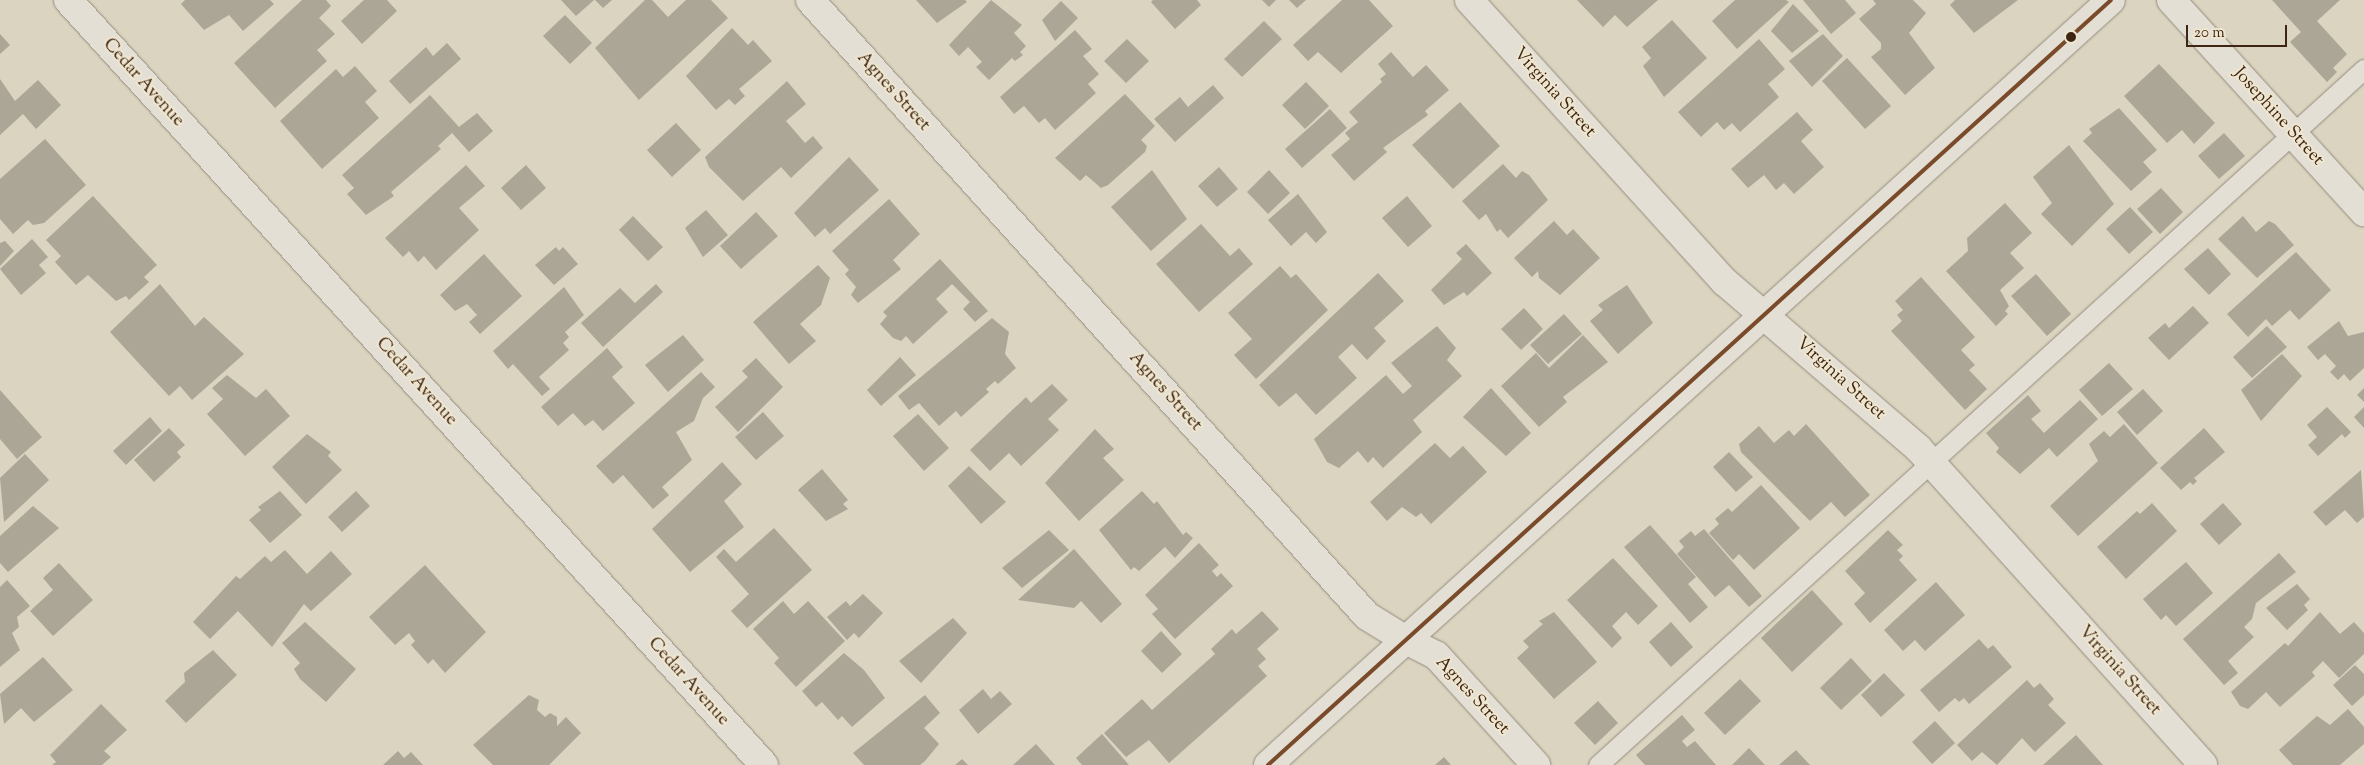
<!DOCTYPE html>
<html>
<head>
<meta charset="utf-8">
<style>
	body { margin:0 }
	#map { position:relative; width:2364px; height:765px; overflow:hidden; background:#dbd4c0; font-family:"Sorts Mill Goudy",serif }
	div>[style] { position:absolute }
	.building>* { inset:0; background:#aca697 }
	.roads { filter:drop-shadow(0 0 1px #948c7f) drop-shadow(0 0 1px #948c7f) }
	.service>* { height:19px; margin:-9.5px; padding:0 9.5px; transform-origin:9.5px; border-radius:9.5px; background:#e4dfd5 }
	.minor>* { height:28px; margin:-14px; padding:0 14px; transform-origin:14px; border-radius:14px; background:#e4dfd5 }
	.tertiary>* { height:28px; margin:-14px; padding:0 14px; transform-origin:14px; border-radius:14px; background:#e4dfd5 }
	.bus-1>* { height:4px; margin:-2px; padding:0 2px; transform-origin:2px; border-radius:2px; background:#7a4b2a }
	.dots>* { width:14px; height:14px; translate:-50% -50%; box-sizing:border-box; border:2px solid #efe6cf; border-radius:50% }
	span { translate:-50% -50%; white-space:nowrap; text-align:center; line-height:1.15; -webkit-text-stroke:4px #efe6cf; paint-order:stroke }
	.street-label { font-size:18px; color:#3e2513 }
	.scale { position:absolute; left:2186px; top:25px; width:101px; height:22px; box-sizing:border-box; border:2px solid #3e2513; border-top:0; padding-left:6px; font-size:15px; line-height:18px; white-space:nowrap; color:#3e2513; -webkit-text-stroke:4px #efe6cf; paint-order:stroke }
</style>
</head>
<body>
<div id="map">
	<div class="building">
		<div style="clip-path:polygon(185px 0,270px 0,274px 4px,243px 31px,229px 15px,204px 30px,181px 4px)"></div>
		<div style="clip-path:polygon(302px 0,326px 0,331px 6px,319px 18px,335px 34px,317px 50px,327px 61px,275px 108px,234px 63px)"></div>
		<div style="clip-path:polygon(364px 0,387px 0,397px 11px,362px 44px,341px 21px)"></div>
		<div style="clip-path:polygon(561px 0,594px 0,576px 16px)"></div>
		<div style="clip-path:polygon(595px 0,612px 0,603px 8px)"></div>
		<div style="clip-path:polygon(645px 0,652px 0,668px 17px,686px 0,711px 0,728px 18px,639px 100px,595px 48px)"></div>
		<div style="clip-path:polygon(916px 0,965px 0,967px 2px,937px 23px)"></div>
		<div style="clip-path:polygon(991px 0,1022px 25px,1014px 33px,1026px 46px,1020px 52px,1023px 55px,1015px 61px,1012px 58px,989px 80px,976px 67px,982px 62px,968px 47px,959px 56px,949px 45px)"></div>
		<div style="clip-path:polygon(1153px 0,1197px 0,1201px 5px,1175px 29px,1151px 2px)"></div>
		<div style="clip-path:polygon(1262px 0,1276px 0,1269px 7px)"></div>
		<div style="clip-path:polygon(1289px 0,1306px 0,1297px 8px)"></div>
		<div style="clip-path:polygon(1342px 0,1369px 0,1393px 26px,1341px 73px,1318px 52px,1308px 61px,1293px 45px)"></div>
		<div style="clip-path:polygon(1577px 0,1658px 0,1627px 27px,1615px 15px,1603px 27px)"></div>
		<div style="clip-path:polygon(1735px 0,1786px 0,1789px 2px,1737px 49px,1712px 21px)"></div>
		<div style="clip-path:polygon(1803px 0,1845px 0,1856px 13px,1831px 34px)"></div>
		<div style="clip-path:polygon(1873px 0,1913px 0,1926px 13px,1909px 33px,1935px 68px,1905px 95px,1871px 57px,1881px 49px,1881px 43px,1859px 19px,1876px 4px)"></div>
		<div style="clip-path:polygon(1955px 0,2018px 0,1974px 33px,1950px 5px)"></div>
		<div style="clip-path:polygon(2272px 0,2340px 0,2317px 21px,2347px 54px,2333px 68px,2337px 72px,2327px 82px,2290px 42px,2301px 32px)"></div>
		<div style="clip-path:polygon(1061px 1px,1078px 18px,1055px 41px,1042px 20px)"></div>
		<div style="clip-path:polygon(1793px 4px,1819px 31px,1792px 53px,1771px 31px)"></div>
		<div style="clip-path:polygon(565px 15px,592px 43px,570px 64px,543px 36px)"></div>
		<div style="clip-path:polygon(1672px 20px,1707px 58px,1664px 97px,1643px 66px,1651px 58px,1642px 47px)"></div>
		<div style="clip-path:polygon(1264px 21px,1282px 39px,1242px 77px,1224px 59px)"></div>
		<div style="clip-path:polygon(732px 28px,748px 45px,753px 40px,772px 61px,739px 89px,745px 96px,735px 105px,729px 99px,716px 110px,686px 76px)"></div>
		<div style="clip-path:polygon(1075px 30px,1092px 49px,1083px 56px,1099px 74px,1088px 84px,1096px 93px,1055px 130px,1045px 118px,1039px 123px,1024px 106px,1014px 114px,1000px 97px)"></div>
		<div style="clip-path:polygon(0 34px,10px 45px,0 54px)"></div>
		<div style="clip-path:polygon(1823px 34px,1843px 56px,1812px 87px,1789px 61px)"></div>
		<div style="clip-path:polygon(1127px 39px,1149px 61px,1126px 83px,1104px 61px)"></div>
		<div style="clip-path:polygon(1759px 39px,1785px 69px,1768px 84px,1779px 97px,1740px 132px,1732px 123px,1724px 130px,1717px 122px,1701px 137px,1678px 112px)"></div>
		<div style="clip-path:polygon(447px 43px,461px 59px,410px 104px,389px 81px,426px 47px,433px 56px)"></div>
		<div style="clip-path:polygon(1391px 52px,1413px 77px,1426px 65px,1449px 90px,1425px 111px,1428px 115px,1383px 148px,1387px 152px,1354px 181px,1331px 155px,1350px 139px,1345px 133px,1358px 122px,1349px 112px,1382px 82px,1380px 79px,1386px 74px,1378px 64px)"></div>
		<div style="clip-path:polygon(1847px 58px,1891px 106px,1865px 129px,1822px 81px)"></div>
		<div style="clip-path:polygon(2159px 64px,2215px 123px,2194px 144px,2182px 130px,2167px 143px,2124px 96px)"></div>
		<div style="clip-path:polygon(355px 66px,377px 91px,365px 102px,379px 118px,322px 169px,280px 121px,336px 69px,343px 77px)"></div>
		<div style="clip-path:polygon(0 79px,15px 101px,38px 80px,61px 105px,36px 129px,23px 114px,0 135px)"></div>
		<div style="clip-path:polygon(787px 81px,806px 104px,786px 121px,805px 143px,813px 136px,823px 148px,791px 178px,781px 167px,743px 201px,709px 167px,705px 157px)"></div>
		<div style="clip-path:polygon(1306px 82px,1329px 106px,1305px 129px,1282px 105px)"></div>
		<div style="clip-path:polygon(1213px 85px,1224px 98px,1175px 142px,1154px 119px,1180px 97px,1188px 107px)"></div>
		<div style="clip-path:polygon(1125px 94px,1155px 126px,1141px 140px,1147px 146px,1145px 152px,1108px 185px,1101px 188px,1086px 175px,1080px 181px,1055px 158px)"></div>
		<div style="clip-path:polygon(430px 95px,459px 127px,477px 113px,493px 131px,469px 152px,452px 133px,438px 146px,441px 149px,391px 192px,394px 196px,366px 215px,347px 194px,354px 188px,342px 175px)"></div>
		<div style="clip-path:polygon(1460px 102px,1500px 146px,1453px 189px,1412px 145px)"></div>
		<div style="clip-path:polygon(2119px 108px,2157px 150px,2143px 162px,2152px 172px,2131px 191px,2083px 141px,2092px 133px,2089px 129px)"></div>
		<div style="clip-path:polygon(1330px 109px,1347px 128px,1302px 168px,1285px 149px)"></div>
		<div style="clip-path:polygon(1797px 112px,1813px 130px,1801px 141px,1824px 167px,1794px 194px,1784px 183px,1776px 190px,1764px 175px,1748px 188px,1731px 169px)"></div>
		<div style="clip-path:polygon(676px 123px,701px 150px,672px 177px,647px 150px)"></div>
		<div style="clip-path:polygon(2224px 133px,2245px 156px,2219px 179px,2198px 156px)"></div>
		<div style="clip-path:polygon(45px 139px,86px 185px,44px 223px,33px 225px,28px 220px,13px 234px,0 219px,0 179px)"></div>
		<div style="clip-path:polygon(2069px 145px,2114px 204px,2072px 246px,2041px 214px,2052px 203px,2033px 177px)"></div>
		<div style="clip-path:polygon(849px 157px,879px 190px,830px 234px,825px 228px,815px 237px,794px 213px)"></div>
		<div style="clip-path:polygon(1503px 164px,1516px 178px,1522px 171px,1529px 175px,1548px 200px,1508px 238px,1500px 229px,1497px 232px,1486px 214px,1479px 220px,1462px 201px)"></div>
		<div style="clip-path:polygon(466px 165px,485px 186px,459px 208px,479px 230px,436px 270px,424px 256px,418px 262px,409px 251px,403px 257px,385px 238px)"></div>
		<div style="clip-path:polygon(526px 165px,546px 188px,521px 210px,501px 188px)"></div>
		<div style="clip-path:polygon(1219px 167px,1238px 189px,1217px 207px,1198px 186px)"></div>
		<div style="clip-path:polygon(1152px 170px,1187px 219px,1151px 251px,1111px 207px)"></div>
		<div style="clip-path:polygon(1269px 170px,1290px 193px,1268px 214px,1247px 192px)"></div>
		<div style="clip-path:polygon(2161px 188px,2183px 212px,2160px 234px,2137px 209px)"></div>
		<div style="clip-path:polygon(1298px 194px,1327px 232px,1316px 243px,1306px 232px,1291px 246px,1268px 220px)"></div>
		<div style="clip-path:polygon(93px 196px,157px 265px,144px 277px,149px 282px,129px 300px,126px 296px,116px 301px,88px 275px,76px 285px,55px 262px,61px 256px,46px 240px)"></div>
		<div style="clip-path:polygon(1407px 196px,1432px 226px,1408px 247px,1382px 218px)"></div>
		<div style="clip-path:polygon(889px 199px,920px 234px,893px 260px,901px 269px,858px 303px,851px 295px,856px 287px,845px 274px,849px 270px,832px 251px)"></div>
		<div style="clip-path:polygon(2005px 203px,2032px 233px,2010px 253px,2024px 268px,2000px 290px,2009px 306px,2005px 311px,2008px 314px,1996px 326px,1946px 271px,1968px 251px,1967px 238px)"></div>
		<div style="clip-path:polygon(2130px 207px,2153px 232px,2129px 254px,2106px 229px)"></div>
		<div style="clip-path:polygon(706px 210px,728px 235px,703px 257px,685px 228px)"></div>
		<div style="clip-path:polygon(756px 212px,778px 236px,741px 269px,720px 246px)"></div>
		<div style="clip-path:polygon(633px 216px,663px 247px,648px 261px,619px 230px)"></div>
		<div style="clip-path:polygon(2243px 216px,2256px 232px,2269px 221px,2275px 224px,2294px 245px,2257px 278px,2218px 239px)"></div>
		<div style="clip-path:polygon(1554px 221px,1567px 235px,1573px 229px,1600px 258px,1560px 295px,1539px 278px,1538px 271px,1532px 277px,1514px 258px)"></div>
		<div style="clip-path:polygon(1201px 224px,1230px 256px,1239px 248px,1253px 264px,1199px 312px,1156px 264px)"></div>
		<div style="clip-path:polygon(32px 239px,48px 257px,39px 265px,46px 273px,21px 295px,0 269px)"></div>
		<div style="clip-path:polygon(5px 241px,14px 251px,0 266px,0 243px)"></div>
		<div style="clip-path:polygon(1466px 244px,1492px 273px,1467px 296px,1464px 292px,1444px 305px,1431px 290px,1462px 259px,1456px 253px)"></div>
		<div style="clip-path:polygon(556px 247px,559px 251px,563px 247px,578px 264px,554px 285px,535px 265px)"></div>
		<div style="clip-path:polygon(2208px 248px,2231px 274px,2209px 295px,2184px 269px)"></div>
		<div style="clip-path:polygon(2296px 252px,2331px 290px,2299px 320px,2290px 310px,2272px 326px,2266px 319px,2248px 337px,2227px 314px)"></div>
		<div style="clip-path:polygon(484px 254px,522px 296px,480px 334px,469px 322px,477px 315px,467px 304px,455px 311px,440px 295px)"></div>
		<div style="clip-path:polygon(940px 259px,988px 311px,975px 322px,963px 309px,970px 302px,952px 284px,936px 299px,948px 312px,913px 344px,906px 336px,901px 341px,893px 338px,880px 324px,887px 316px,883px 312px)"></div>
		<div style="clip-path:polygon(818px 265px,830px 278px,821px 305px,800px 324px,816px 341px,789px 364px,753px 322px)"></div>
		<div style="clip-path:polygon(1280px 266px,1291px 278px,1296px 274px,1328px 310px,1256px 379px,1234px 355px,1252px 339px,1228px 313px)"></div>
		<div style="clip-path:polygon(1378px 273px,1404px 301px,1374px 328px,1386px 341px,1367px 360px,1352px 344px,1338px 357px,1357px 378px,1316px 415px,1296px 393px,1279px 407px,1259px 385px)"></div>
		<div style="clip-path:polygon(2036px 274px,2071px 314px,2047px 336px,2011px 296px)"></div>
		<div style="clip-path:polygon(1921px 277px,1975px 337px,1961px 350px,1975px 365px,1969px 370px,1987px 389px,1965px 410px,1891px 331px,1902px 321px,1897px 315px,1903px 310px,1895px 301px)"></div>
		<div style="clip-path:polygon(160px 284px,195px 326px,204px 317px,244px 354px,192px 400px,180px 386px,169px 396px,110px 332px)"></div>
		<div style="clip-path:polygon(656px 284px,663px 292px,603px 347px,581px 323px,620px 288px,635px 303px)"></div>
		<div style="clip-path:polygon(1627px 285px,1653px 323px,1618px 354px,1590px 321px,1603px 310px,1598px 305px)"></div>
		<div style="clip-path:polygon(564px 287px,584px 315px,565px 332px,569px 337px,563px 343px,569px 350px,539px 377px,550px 389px,542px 396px,513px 364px,508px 369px,493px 351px)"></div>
		<div style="clip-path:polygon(2193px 306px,2209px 323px,2169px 360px,2148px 338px,2165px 323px,2169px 328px)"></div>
		<div style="clip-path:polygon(1524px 308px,1543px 329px,1521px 350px,1501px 329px)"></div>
		<div style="clip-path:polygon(1564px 314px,1582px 334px,1548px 364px,1530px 345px)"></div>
		<div style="clip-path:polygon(992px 318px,1009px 332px,1005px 354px,1016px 368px,998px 384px,995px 381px,986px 389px,989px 392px,961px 417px,956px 411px,939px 426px,919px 403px,909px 410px,898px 396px)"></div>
		<div style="clip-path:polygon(2339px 321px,2348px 336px,2364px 332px,2364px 368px,2350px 381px,2344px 374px,2338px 380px,2330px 372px,2336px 366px,2325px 354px,2318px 360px,2307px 347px)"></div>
		<div style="clip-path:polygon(1437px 326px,1456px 348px,1447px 360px,1462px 376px,1413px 420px,1422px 432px,1383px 468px,1373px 457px,1368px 463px,1358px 451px,1339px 468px,1327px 462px,1314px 439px,1386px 375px,1403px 394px,1412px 386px,1391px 363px)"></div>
		<div style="clip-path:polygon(2267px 326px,2287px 347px,2252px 378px,2233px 357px)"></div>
		<div style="clip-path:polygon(683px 335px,704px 360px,668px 392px,645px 365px)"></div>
		<div style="clip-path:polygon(1583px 335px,1608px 362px,1563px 397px,1567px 402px,1539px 427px,1501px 386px,1536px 353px,1549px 368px)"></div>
		<div style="clip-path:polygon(607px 348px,623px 367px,612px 377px,635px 403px,603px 431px,593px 420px,585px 426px,573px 413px,558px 426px,541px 407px)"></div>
		<div style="clip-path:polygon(2282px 354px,2302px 376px,2261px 421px,2241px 390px)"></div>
		<div style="clip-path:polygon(900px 357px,916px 375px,881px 406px,867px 390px)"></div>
		<div style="clip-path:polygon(756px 358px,783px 387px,738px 432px,715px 407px,748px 377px,742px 371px)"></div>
		<div style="clip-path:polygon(2109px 363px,2133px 389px,2102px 416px,2079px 390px)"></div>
		<div style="clip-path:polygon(701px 372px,715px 387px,703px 398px,694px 421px,676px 432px,692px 460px,662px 487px,669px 495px,653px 509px,623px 475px,613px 484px,596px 466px)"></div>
		<div style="clip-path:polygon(227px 375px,256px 398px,266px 389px,290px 416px,245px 456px,207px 414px,223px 399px,212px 388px)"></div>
		<div style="clip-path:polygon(1052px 384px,1068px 400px,1048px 419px,1059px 430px,1021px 466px,1009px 453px,990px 471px,970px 450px,1026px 397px,1031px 403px)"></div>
		<div style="clip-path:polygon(1491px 388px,1531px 433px,1506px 456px,1463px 417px)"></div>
		<div style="clip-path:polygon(2364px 388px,2364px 402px,2357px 395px)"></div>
		<div style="clip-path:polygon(2143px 389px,2163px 411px,2137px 435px,2117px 412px)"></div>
		<div style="clip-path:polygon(0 390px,42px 437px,17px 459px,0 439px)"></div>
		<div style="clip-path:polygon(2028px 395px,2041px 411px,2031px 419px,2044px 433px,2080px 400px,2098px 419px,2057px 457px,2049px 448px,2020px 474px,1996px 452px,1999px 448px,1986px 433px)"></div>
		<div style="clip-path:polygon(2327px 407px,2351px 432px,2345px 438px,2342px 434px,2318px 456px,2308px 445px,2317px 437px,2307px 425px)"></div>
		<div style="clip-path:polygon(2364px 407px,2364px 428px,2354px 417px)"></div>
		<div style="clip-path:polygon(763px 412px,784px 436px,756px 460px,735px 437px)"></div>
		<div style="clip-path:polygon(918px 414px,949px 448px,924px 471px,893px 436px)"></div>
		<div style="clip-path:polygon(150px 417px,162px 431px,126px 465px,113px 451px)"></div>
		<div style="clip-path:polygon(1806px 424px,1870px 495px,1845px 517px,1831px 502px,1810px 521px,1741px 452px,1739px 444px,1759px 426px,1774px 443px,1789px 430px,1794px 436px)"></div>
		<div style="clip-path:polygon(2124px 424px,2158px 463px,2078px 536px,2050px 506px,2098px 461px,2089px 444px,2104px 431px,2110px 437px)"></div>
		<div style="clip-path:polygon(169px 428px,185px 445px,177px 452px,181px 457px,154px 482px,134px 460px)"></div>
		<div style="clip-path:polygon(2204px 428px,2225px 452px,2194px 478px,2197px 481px,2193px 485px,2190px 482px,2181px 490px,2160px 468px)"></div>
		<div style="clip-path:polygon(1095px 429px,1114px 449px,1103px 458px,1124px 480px,1079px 521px,1045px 483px)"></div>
		<div style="clip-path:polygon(307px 434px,331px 452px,328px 456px,342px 470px,306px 504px,272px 467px)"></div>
		<div style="clip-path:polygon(1435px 443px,1450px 458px,1463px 446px,1487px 472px,1431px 524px,1421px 513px,1416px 517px,1402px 507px,1387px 521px,1370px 502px)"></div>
		<div style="clip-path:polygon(1729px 452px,1753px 477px,1736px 492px,1713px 467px)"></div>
		<div style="clip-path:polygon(25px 454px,49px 480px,4px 522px,0 478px)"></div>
		<div style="clip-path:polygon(722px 462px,742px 484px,724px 501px,744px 527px,690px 572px,652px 529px)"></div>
		<div style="clip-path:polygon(969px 466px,1006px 502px,981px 524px,948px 486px)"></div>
		<div style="clip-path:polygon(822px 469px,848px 500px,843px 504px,848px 509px,826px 521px,798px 490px)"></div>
		<div style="clip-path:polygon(2361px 470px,2364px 517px,2357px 523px,2345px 510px,2326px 526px,2313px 512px)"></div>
		<div style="clip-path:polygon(1761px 485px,1800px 528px,1754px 570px,1739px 554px,1733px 560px,1709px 533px,1719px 524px,1715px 519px,1728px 508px,1732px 512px)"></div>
		<div style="clip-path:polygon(280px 491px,302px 515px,270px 543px,249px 520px,261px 510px,258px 507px)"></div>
		<div style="clip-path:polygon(356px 491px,370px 506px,342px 532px,328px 517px)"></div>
		<div style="clip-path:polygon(1142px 491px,1154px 504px,1157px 501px,1183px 535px,1186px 532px,1193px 538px,1175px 558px,1165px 547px,1139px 571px,1134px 567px,1131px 570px,1099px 530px)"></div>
		<div style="clip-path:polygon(2152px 503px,2177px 531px,2126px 579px,2097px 547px,2137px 511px,2140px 514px)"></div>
		<div style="clip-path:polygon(2223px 503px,2242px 524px,2219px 545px,2200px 524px)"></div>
		<div style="clip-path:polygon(33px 506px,59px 528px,8px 572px,0 563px,0 536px)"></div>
		<div style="clip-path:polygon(1650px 525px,1696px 577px,1688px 584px,1708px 607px,1690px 623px,1624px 547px)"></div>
		<div style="clip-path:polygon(774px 528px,812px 570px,747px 628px,731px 611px,749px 594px,716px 557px,724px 549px,736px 562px)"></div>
		<div style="clip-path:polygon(1704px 529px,1762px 596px,1749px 607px,1729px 585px,1715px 597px,1677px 554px,1684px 547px,1679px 541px,1691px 531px,1695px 536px)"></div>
		<div style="clip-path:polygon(1049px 530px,1069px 550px,1022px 588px,1002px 568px)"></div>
		<div style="clip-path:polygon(1888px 530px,1903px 545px,1897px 550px,1903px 556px,1899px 560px,1917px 580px,1870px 623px,1854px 604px,1865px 593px,1845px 571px)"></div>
		<div style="clip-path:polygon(1199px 543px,1219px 565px,1212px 571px,1217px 577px,1221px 573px,1233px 586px,1175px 639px,1152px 614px,1158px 609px,1145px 595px)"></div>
		<div style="clip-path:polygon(1074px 549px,1122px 604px,1101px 623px,1081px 601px,1074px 608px,1018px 600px)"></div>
		<div style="clip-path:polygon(285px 550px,307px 574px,331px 551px,352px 574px,311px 611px,304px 604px,272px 647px,238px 611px,210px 639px,193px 622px,236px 576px,240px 579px,265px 556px,271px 562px)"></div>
		<div style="clip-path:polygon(2279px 553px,2296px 572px,2256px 603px,2252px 619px,2244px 627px,2254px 637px,2228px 661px,2238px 673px,2224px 685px,2183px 639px)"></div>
		<div style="clip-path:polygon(1613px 558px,1658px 606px,1638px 625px,1626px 612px,1612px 626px,1622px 638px,1612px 648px,1567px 600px)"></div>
		<div style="clip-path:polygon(2186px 562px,2213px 593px,2176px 626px,2166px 615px,2161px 620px,2143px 599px)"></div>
		<div style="clip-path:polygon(59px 563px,93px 600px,53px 636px,30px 611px,53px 590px,43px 578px)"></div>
		<div style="clip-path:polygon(425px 565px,486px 632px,445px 673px,433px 659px,428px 664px,411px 645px,415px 641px,409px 633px,395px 645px,369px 617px)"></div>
		<div style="clip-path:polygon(7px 580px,30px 606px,17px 617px,19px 627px,12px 633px,20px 650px,0 667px,0 587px)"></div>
		<div style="clip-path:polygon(1936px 582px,1965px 615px,1925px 651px,1915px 640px,1903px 651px,1884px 630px)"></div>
		<div style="clip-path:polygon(2297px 584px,2310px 599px,2304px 605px,2308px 610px,2287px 630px,2266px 608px)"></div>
		<div style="clip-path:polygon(1812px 590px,1843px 624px,1792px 672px,1761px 638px)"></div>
		<div style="clip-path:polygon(863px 594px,883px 613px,859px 638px,854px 633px,847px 640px,827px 617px,846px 601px,850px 606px)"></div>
		<div style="clip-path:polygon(783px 601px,794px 614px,808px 601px,845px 641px,796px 687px,774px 663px,779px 658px,753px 629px)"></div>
		<div style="clip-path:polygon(1262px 611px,1279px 629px,1257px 649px,1266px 659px,1258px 666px,1267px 676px,1169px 763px,1149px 740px,1126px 757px,1104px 733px,1142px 699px,1152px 710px,1215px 654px,1211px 649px,1232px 629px,1236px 634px)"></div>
		<div style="clip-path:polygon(1554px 612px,1597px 662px,1554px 699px,1517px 658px,1529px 647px,1523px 641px,1543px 624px,1539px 621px)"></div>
		<div style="clip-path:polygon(2320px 612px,2340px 634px,2354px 622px,2364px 633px,2364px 654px,2339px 678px,2323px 661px,2312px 672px,2315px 676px,2280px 707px,2266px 692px,2248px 709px,2240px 706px,2231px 692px,2285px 643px,2288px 646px)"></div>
		<div style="clip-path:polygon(953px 618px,967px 633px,921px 683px,899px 661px)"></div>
		<div style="clip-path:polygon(305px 622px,356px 669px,326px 702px,300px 679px,294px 669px,300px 663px,282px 643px)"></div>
		<div style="clip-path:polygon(1671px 622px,1693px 647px,1671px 667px,1649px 642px)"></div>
		<div style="clip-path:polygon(1161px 631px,1182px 654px,1162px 673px,1141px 651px)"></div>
		<div style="clip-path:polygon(1979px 639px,1988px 649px,1993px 645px,2012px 667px,1969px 704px,1964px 698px,1959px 702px,1955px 698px,1939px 712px,1920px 690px)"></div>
		<div style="clip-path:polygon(213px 650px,237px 675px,186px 723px,165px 701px,185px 682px,184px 673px)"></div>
		<div style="clip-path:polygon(844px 653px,864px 670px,885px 698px,852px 727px,842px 716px,838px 720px,822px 702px,816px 707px,802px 691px)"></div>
		<div style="clip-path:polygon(43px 657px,73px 690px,34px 722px,21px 708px,4px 724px,0 694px)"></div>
		<div style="clip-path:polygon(1851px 658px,1872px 681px,1841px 710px,1820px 688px)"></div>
		<div style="clip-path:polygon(2355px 665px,2364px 674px,2364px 695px,2352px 706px,2333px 685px)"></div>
		<div style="clip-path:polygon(1884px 673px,1905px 695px,1881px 717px,1861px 695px)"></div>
		<div style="clip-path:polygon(1740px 679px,1761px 701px,1725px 735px,1704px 713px)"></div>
		<div style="clip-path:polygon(2027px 680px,2034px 688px,2040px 683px,2054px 699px,2048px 705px,2066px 723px,2035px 752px,2022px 738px,1997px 765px,1982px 752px,1972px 761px,1957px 745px)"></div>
		<div style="clip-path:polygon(983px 689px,991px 699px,1000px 691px,1012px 704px,978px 734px,959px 710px)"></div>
		<div style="clip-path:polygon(529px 695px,539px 700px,537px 710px,545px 717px,550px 713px,557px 717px,557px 726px,566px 717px,581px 733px,549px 765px,493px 765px,473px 745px)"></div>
		<div style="clip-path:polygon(925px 695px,940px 713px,924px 728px,939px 744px,925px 761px,920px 765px,864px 765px,853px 753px)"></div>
		<div style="clip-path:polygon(1598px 701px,1618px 723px,1595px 745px,1574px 723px)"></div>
		<div style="clip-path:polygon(101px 704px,127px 730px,104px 751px,111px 757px,102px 765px,52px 765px,56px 762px,50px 755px)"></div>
		<div style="clip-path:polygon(2348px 709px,2364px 727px,2364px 744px,2340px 765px,2293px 765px,2279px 750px,2317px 716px,2330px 725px)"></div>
		<div style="clip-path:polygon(1682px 715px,1695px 730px,1682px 741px,1687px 747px,1695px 741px,1716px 765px,1645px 765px,1636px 755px)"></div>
		<div style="clip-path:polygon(1935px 721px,1955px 743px,1932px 764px,1912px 742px)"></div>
		<div style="clip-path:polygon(1102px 734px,1129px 765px,1082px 765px,1076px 758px)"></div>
		<div style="clip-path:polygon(2076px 735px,2103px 765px,2043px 765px)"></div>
		<div style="clip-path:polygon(1036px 744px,1055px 765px,1013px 765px)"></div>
		<div style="clip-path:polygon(1749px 748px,1765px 765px,1732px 765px)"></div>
		<div style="clip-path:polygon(1796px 750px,1810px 765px,1779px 765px)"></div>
		<div style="clip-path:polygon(398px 751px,404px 758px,411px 752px,423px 765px,383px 765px)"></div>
		<div style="clip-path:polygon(1444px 757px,1451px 765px,1435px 765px)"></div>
		<div style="clip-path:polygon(962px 759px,968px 765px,955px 765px)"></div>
	</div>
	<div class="roads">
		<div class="service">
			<div style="left:1598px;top:765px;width:1035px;rotate:-42.26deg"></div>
		</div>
		<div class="minor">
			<div style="left:68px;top:0;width:1034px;rotate:47.7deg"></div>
			<div style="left:810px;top:0;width:830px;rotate:47.88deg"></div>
			<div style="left:1367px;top:616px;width:46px;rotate:31.6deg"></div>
			<div style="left:1469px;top:0;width:381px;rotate:47.8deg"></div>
			<div style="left:1725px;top:282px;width:255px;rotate:40.7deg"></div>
			<div style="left:1918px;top:448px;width:426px;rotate:48deg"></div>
			<div style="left:2171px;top:0;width:287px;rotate:47.7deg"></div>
		</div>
		<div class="tertiary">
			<div style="left:1406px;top:640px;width:34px;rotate:27deg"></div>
			<div style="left:1436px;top:655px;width:149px;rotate:47.7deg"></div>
			<div style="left:1268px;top:765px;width:1138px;rotate:-42.22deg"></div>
		</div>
	</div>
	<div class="bus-1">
		<div style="left:1268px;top:765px;width:1138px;rotate:-42.22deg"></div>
	</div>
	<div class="dots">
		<div style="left:2071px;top:37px;background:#3e2513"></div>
	</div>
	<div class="street-label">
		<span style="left:143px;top:83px;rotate:48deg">Cedar Avenue</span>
		<span style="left:893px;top:92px;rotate:48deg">Agnes Street</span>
		<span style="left:1554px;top:93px;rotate:48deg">Virginia Street</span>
		<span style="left:2278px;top:117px;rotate:48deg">Josephine Street</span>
		<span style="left:1840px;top:379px;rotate:42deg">Virginia Street</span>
		<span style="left:416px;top:382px;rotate:48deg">Cedar Avenue</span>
		<span style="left:1165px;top:392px;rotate:48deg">Agnes Street</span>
		<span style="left:2119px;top:671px;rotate:48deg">Virginia Street</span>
		<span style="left:688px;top:682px;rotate:48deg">Cedar Avenue</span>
		<span style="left:1472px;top:696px;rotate:47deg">Agnes Street</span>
	</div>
	<div class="scale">20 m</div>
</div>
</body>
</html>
